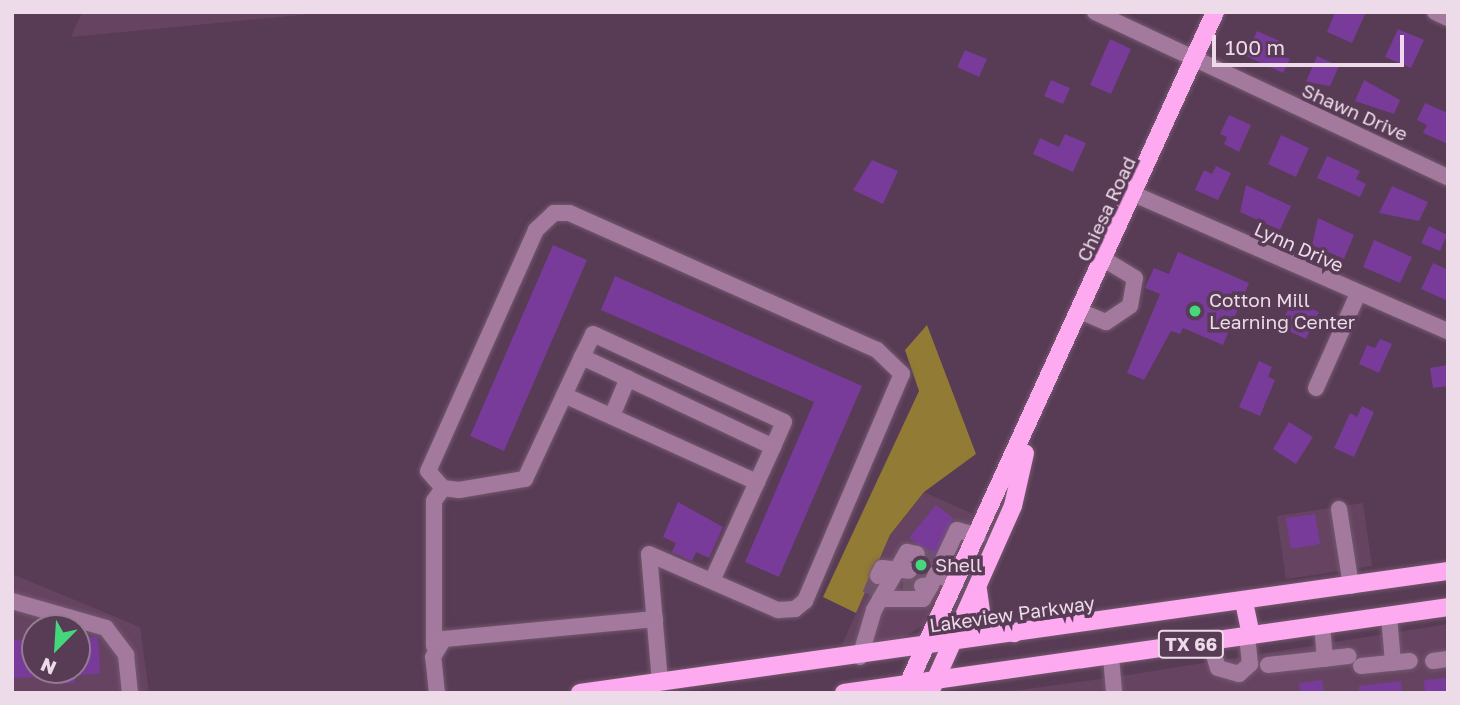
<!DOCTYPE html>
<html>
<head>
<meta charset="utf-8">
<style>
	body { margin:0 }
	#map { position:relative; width:1460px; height:705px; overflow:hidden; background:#583b54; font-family:"Golos Text",sans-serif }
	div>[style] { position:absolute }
	.built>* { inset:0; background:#664461 }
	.forest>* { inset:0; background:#917b35 }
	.building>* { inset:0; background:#783b9a }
	.minor-tunnel>* { height:16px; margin-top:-8px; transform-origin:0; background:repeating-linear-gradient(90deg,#6e536a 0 16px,transparent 0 24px) }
	.roads { filter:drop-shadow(0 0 2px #73586f) drop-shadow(0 0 2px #73586f) }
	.minor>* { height:16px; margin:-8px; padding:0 8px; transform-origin:8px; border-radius:8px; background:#a37a9d }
	.major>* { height:18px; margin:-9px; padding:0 9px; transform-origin:9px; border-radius:9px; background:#fdaaf1 }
	.dots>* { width:19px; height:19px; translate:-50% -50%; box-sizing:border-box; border:4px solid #583b54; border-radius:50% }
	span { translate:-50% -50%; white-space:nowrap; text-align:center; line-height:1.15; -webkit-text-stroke:7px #583b54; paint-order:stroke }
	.shield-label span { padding:2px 5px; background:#583b54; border:2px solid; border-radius:5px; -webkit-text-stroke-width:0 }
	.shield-label { font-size:18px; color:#eddbe9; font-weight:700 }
	.street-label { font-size:19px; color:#eddbe9 }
	.poi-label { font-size:19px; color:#eddbe9 }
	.left { translate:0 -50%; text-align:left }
	.frame { position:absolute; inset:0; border:14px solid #eddbe9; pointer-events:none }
	.north { position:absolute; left:21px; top:614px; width:70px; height:70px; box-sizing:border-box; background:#583b54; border:2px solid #947b90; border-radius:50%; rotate:204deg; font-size:19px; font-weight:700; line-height:28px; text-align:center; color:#eddbe9 }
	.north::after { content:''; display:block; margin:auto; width:24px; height:32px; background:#44d77b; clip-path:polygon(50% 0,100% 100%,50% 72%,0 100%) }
	.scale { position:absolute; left:1212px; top:35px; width:192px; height:32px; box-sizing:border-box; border:4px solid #eddbe9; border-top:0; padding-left:9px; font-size:21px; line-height:24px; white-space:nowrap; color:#eddbe9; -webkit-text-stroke:5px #583b54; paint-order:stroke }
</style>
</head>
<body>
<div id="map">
	<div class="built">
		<div style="clip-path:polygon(82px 12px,331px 12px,71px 37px)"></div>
		<div style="clip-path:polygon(924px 492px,973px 514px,923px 625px,902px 639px,842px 645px,890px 536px)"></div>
		<div style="clip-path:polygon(1363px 503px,1372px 566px,1286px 579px,1277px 516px)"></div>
		<div style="clip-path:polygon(evenodd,12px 574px,140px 627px,149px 693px,12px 693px,12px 574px,35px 628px,77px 628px,77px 670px,35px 670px,35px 628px)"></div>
		<div style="clip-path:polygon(1448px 624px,1448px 693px,997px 693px,1122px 676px)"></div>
	</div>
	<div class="forest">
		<div style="clip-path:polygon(927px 325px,976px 454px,924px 492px,890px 535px,856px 613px,823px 597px,919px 391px,905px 350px)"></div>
	</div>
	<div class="building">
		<div style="clip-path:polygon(1335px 12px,1366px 12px,1352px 43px,1327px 32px)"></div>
		<div style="clip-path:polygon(1398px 29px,1424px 40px,1411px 68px,1385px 57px)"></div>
		<div style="clip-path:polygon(1257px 31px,1284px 43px,1279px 55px,1290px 59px,1283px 73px,1246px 56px)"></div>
		<div style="clip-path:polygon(1110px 39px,1131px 49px,1111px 94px,1090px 85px)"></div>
		<div style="clip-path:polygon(965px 50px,987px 59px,979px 77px,957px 67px)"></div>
		<div style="clip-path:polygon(1317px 56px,1339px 66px,1330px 86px,1306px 82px)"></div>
		<div style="clip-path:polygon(1051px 80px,1070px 88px,1063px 104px,1044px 96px)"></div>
		<div style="clip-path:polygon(1364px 80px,1400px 100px,1394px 114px,1355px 101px)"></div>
		<div style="clip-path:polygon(1425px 103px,1448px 113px,1448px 144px,1423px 133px,1427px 125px,1417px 120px)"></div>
		<div style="clip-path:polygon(1229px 115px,1251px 125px,1239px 152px,1224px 144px,1227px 137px,1220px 134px)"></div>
		<div style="clip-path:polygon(1065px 134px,1086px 143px,1073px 172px,1033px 154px,1040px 138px,1059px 147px)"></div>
		<div style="clip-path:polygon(1281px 135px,1309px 148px,1296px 177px,1268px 164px)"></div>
		<div style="clip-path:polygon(1327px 156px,1360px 171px,1356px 179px,1366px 184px,1360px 197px,1317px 178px)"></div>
		<div style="clip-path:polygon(872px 160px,898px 171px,883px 204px,853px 190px)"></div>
		<div style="clip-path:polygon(1216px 166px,1231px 173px,1218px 200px,1195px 190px,1204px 170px,1212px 174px)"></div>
		<div style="clip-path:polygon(1246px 185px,1291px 206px,1280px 230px,1240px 212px)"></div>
		<div style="clip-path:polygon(1392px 186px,1428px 202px,1419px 221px,1379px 213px)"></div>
		<div style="clip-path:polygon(1318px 218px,1354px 235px,1344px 259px,1312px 245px)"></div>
		<div style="clip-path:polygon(1429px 226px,1447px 235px,1440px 251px,1421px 243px)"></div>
		<div style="clip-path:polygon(1374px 240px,1412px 257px,1400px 283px,1363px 267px)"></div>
		<div style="clip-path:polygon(553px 245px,587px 260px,504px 451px,470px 436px)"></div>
		<div style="clip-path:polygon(1178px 252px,1249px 283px,1223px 345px,1183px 328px,1180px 334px,1171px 331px,1144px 380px,1127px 373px,1160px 294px,1145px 288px,1154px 268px,1169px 274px)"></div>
		<div style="clip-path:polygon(1433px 263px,1448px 270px,1448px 301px,1421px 289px)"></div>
		<div style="clip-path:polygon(615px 276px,862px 386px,779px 577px,745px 562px,814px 402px,601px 310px)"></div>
		<div style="clip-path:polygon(1292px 300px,1319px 312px,1306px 339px,1280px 327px)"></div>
		<div style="clip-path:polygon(1380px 339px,1392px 344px,1379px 373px,1359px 364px,1367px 345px,1375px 348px)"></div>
		<div style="clip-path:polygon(1259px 361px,1272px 367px,1268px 377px,1275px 380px,1260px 416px,1239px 407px)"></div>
		<div style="clip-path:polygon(1448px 365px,1448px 386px,1433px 388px,1430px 368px)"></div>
		<div style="clip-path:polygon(1362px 406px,1374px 412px,1354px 457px,1334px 448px,1350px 413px,1357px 417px)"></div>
		<div style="clip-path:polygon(1289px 422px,1313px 437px,1296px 464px,1273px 449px)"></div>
		<div style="clip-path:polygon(678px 502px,723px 527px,709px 558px,696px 552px,692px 561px,672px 552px,676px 543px,663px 537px)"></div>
		<div style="clip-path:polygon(936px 505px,953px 518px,931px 565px,918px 577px,917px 564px,927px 551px,909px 538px)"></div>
		<div style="clip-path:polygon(1315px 514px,1320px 544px,1291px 549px,1286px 518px)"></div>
		<div style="clip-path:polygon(77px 637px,98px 637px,100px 674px,77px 675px)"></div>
		<div style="clip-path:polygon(35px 639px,35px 677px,12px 678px,12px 640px)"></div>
		<div style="clip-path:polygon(52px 670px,74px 670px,75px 683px,53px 684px)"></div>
		<div style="clip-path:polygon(1448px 678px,1448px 693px,1425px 693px,1424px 680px)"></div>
		<div style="clip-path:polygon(1322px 680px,1324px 693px,1300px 693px,1299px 683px)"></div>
		<div style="clip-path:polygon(1401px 681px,1402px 693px,1359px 693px,1359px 686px)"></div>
	</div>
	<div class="minor-tunnel">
		<div style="left:917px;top:554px;width:18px;rotate:19deg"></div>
		<div style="left:909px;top:571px;width:18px;rotate:6deg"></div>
		<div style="left:903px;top:586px;width:18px"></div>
		<div style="left:870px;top:595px;width:21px;rotate:-67deg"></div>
	</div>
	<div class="roads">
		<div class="minor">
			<div style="left:1095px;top:12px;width:390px;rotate:25.1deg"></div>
			<div style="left:1435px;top:12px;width:14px;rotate:25deg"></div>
			<div style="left:1136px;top:195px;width:340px;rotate:23.6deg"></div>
			<div style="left:1082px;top:312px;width:26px;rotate:23deg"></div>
			<div style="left:1106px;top:322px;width:29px;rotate:-34deg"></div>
			<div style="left:1130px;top:306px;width:28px;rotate:-80deg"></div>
			<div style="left:1135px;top:278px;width:35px;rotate:-149deg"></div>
			<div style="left:582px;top:357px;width:25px;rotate:-64deg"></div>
			<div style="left:593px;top:334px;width:210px;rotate:24.7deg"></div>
			<div style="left:784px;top:422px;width:27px;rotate:114deg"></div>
			<div style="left:1316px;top:388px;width:101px;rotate:-66deg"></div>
			<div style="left:564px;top:395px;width:212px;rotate:24.3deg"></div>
			<div style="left:612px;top:416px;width:41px;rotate:-67.2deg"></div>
			<div style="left:1339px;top:509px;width:78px;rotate:81.1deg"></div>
			<div style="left:942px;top:562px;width:35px;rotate:-65deg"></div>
			<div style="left:957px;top:530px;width:22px;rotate:16deg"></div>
			<div style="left:878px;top:576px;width:9px;rotate:-63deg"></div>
			<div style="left:882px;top:568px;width:27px;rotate:6deg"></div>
			<div style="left:922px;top:586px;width:9px;rotate:-6deg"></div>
			<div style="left:931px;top:585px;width:12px;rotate:-66deg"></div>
			<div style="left:936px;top:574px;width:22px;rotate:24deg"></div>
			<div style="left:880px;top:599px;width:43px"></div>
			<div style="left:923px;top:599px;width:16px;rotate:-60deg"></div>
			<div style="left:12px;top:601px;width:98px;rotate:16deg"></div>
			<div style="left:106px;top:628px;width:34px;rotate:53deg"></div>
			<div style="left:126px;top:655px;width:38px;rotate:84deg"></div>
			<div style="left:1389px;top:616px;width:47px;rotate:85.1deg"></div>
			<div style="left:1322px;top:625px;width:34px;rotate:85deg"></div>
			<div style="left:1210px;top:642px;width:27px;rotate:73deg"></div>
			<div style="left:1218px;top:668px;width:22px;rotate:16deg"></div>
			<div style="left:1239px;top:674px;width:15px;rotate:-42deg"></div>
			<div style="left:1250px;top:664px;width:28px;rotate:-96deg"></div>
			<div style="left:434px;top:646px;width:145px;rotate:-90deg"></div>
			<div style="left:434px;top:501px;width:16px;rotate:-55deg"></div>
			<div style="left:860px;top:657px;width:49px;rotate:-73.4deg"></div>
			<div style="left:874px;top:610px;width:67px;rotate:-60.4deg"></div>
			<div style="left:907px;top:552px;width:10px;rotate:11deg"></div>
			<div style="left:1111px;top:657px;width:36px;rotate:85deg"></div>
			<div style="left:1433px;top:661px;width:15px;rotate:-8deg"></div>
			<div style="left:1268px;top:665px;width:81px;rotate:-6.3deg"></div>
			<div style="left:1361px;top:666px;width:49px;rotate:-5.8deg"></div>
			<div style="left:660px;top:682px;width:128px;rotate:-94.9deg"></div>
			<div style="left:649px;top:554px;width:141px;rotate:23.5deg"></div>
			<div style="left:778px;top:610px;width:17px;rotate:-3deg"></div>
			<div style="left:795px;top:609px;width:13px;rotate:-39deg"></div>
			<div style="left:805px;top:601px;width:247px;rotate:-66.9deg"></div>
			<div style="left:902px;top:374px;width:35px;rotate:-136deg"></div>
			<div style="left:877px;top:350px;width:337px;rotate:-156deg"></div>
			<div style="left:569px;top:213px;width:15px;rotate:180deg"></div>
			<div style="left:554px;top:213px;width:25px;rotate:137deg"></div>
			<div style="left:536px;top:230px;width:264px;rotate:114.1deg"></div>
			<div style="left:428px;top:471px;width:23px;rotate:49deg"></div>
			<div style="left:443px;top:488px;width:16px;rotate:7deg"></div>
			<div style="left:459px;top:490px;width:67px;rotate:-9.5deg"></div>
			<div style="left:525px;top:479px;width:135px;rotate:-65deg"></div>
			<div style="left:582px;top:357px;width:211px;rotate:25.2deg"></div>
			<div style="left:773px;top:447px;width:147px;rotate:114.5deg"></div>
			<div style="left:437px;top:693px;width:36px;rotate:-96deg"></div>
			<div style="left:433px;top:657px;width:21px;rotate:-59deg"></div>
			<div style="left:444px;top:639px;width:212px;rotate:-5.4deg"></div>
		</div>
		<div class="major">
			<div style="left:978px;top:590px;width:30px;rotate:82deg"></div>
			<div style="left:982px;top:620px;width:35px;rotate:22deg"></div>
			<div style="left:1244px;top:602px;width:34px;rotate:78deg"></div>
			<div style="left:931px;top:690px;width:201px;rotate:-66deg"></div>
			<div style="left:1013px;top:506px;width:54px;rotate:-77.2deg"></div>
			<div style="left:580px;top:693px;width:877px;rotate:-8deg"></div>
			<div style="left:844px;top:693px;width:610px;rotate:-8.1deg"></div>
			<div style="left:904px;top:693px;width:749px;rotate:-65.45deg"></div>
		</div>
	</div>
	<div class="dots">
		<div style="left:1195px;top:311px;background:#44d77b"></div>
		<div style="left:921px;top:565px;background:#44d77b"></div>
	</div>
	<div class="shield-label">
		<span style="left:1191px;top:644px">TX 66</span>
	</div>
	<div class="street-label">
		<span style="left:1355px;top:112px;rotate:24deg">Shawn Drive</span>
		<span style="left:1106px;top:209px;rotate:-65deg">Chiesa Road</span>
		<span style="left:1299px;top:247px;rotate:24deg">Lynn Drive</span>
		<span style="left:1012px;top:614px;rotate:-8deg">Lakeview Parkway</span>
	</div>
	<div class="poi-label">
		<span class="left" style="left:1209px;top:311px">Cotton Mill<br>Learning Center</span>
		<span class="left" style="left:935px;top:565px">Shell</span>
	</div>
	<div class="frame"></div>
	<div class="north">N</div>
	<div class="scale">100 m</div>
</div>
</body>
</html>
